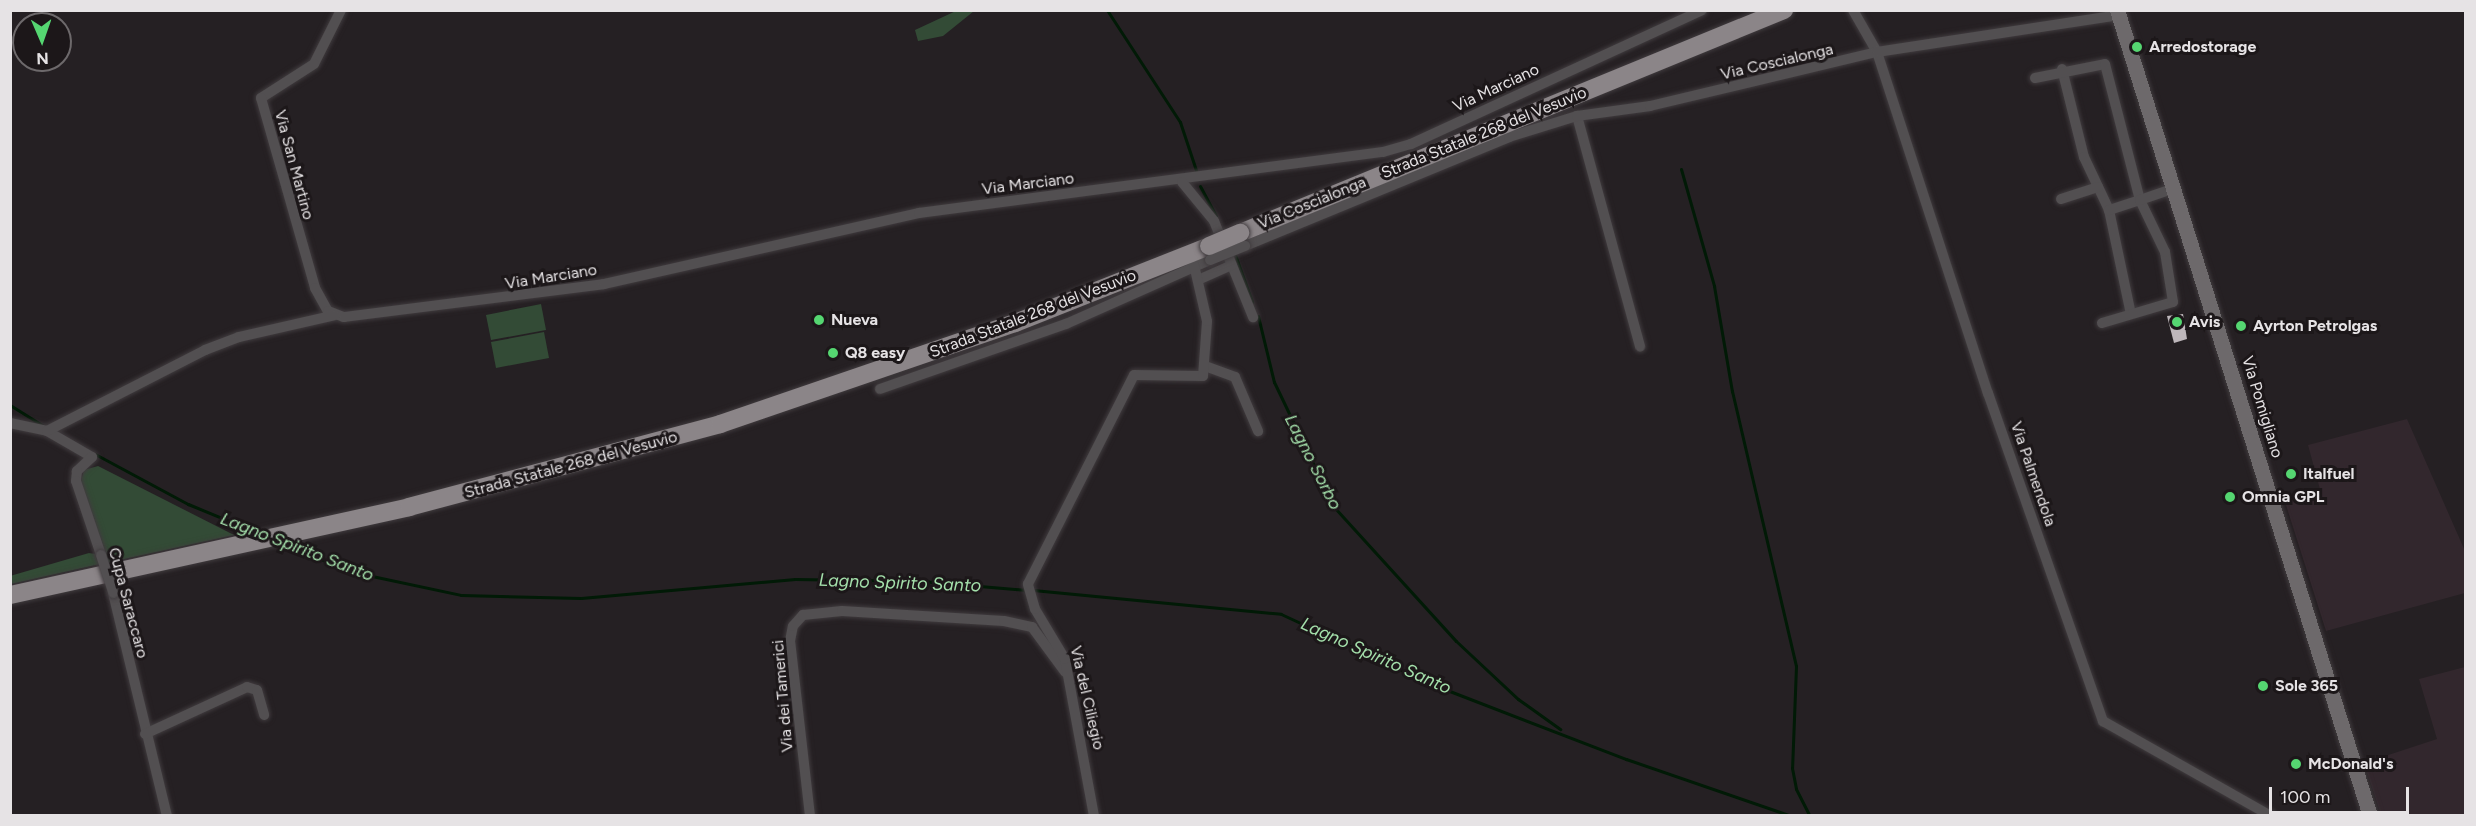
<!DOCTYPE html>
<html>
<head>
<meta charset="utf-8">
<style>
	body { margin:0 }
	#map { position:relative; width:2476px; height:826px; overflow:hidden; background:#252023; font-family:Figtree,sans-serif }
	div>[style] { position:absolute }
	.built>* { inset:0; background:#32272d }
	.green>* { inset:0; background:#334b36 }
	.stream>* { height:3px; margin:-1.5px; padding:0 1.5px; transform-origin:1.5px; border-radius:1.5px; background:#011a06 }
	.building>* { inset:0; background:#beb7bb }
	.roads { filter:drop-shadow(0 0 2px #403b3e) drop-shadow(0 0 2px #403b3e) }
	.minor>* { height:10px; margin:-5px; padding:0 5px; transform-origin:5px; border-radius:5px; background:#524f51 }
	.secondary>* { height:15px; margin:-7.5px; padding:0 7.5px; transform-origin:7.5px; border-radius:7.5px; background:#6d696b }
	.trunk>* { height:18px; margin:-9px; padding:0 9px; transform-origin:9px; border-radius:9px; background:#8b8588 }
	.bridges { filter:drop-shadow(0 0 2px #403b3e) drop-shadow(0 0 2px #403b3e) }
	.minor-bridge>* { height:10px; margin:-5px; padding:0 5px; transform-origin:5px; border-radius:5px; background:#524f51 }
	.trunk-bridge>* { height:18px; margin:-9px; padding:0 9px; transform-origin:9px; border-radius:9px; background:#8b8588 }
	.dots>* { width:16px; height:16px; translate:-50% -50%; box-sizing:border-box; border:3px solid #1c1719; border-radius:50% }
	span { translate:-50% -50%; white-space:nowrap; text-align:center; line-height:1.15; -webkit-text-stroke:6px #1c1719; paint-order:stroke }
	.poi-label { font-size:16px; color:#e6e3e5; font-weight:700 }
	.left { translate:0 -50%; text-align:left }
	.street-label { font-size:16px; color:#e6e3e5 }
	.water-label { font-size:18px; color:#a4e0ab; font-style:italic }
	.frame { position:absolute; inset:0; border:12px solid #e6e3e5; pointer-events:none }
	.north { position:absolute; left:12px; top:12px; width:60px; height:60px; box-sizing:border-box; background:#1c1719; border:2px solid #6d696b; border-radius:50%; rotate:178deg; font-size:16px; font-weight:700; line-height:24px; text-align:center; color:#e6e3e5 }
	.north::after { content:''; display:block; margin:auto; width:21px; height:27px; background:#55d671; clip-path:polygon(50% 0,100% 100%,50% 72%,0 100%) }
	.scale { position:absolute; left:2269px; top:787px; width:140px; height:27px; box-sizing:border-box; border:3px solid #e6e3e5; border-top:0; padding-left:8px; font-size:18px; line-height:21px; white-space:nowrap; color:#e6e3e5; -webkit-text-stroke:4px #1c1719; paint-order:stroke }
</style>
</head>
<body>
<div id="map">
	<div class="built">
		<div style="clip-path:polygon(2407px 419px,2465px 551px,2465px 593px,2326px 631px,2285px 502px,2321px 493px,2308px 445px)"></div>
		<div style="clip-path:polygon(2465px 667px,2465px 815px,2381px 815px,2364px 763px,2437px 739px,2419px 679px)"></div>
	</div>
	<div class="green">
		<div style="clip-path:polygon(958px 10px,974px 11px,943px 36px,918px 41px,915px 30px)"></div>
		<div style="clip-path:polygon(541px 304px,546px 330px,491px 340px,486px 315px)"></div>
		<div style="clip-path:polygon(544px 332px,549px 358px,496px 368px,491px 342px)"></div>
		<div style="clip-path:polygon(98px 466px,234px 535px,106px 563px,80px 484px,84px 470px)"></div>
		<div style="clip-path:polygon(89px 553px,95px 554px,100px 564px,11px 584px,10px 576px)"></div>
	</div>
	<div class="stream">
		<div style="left:1107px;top:10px;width:134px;rotate:56.9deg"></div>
		<div style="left:1180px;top:122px;width:54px;rotate:71.6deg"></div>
		<div style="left:1681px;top:169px;width:122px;rotate:74.2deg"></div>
		<div style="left:1714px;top:286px;width:107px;rotate:80.3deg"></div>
		<div style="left:1732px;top:391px;width:282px;rotate:76.9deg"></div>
		<div style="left:1796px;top:666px;width:102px;rotate:92.2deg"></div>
		<div style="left:1792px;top:768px;width:21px;rotate:79deg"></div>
		<div style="left:1796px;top:789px;width:30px;rotate:63deg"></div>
		<div style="left:1200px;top:186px;width:34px;rotate:62deg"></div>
		<div style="left:1234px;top:252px;width:53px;rotate:70.2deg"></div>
		<div style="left:1258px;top:316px;width:68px;rotate:76.4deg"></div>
		<div style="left:1274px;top:382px;width:139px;rotate:64.4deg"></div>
		<div style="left:1334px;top:507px;width:181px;rotate:47.7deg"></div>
		<div style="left:1456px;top:641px;width:85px;rotate:43.1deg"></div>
		<div style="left:1518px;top:699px;width:52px;rotate:35.5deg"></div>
		<div style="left:10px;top:405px;width:40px;rotate:32deg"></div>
		<div style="left:95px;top:454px;width:106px;rotate:28.3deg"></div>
		<div style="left:188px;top:504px;width:76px;rotate:22.5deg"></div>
		<div style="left:281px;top:543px;width:78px;rotate:21.9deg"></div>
		<div style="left:353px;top:572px;width:110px;rotate:12deg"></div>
		<div style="left:461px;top:595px;width:120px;rotate:1.4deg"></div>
		<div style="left:581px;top:598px;width:215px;rotate:-5.1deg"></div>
		<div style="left:795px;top:579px;width:126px;rotate:0.9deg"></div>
		<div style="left:921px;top:581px;width:106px;rotate:4.9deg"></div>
		<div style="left:1033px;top:590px;width:249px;rotate:5.5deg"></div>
		<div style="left:1281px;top:614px;width:169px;rotate:24.9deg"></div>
		<div style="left:1434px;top:685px;width:206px;rotate:21.1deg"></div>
		<div style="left:1626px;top:759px;width:176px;rotate:19deg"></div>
	</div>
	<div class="building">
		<div style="clip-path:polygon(2183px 314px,2187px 339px,2174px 343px,2167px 316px)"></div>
	</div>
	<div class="roads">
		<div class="minor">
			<div style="left:341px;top:10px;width:60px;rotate:116.6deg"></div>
			<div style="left:314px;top:64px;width:63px;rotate:147.3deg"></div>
			<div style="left:261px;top:98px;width:198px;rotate:74.1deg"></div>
			<div style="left:315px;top:288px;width:26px;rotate:61deg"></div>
			<div style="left:328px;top:311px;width:17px;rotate:21deg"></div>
			<div style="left:344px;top:317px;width:262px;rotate:-7.2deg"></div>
			<div style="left:604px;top:284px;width:323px;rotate:-12.7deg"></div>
			<div style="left:919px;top:213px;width:468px;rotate:-7.5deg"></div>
			<div style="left:1383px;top:152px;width:29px;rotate:-16deg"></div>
			<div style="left:1411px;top:144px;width:320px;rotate:-24.7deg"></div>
			<div style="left:1853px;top:10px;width:48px;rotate:60.3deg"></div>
			<div style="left:1877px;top:52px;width:359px;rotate:72deg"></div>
			<div style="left:1988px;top:393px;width:348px;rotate:70.7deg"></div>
			<div style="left:2103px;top:721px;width:193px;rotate:29.5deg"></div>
			<div style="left:2062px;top:69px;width:91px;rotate:76deg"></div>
			<div style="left:2084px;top:157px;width:59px;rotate:64.7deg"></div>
			<div style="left:2109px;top:210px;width:106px;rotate:78.1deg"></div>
			<div style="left:2035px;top:78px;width:71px;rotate:-11.3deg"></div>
			<div style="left:2105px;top:64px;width:140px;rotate:75.6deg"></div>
			<div style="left:2140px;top:200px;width:33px;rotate:162deg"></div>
			<div style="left:1577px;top:116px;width:239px;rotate:74.7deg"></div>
			<div style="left:1182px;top:182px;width:50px;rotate:50.6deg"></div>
			<div style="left:1214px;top:221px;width:104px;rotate:67.9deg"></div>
			<div style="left:2061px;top:199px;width:39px;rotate:-18deg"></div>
			<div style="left:1245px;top:246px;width:286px;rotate:-22.4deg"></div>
			<div style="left:1509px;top:137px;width:71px;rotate:-17.2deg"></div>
			<div style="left:1577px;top:116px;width:74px;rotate:-7.8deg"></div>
			<div style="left:1650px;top:106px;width:233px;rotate:-13.4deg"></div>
			<div style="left:1877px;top:52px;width:245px;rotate:-8.7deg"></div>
			<div style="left:1198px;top:280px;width:37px;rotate:-24deg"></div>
			<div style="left:2102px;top:323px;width:74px;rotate:-16.5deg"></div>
			<div style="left:2173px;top:302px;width:51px;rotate:-99.1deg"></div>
			<div style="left:2165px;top:252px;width:58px;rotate:-115.7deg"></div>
			<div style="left:2140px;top:200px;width:37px;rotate:-19deg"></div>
			<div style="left:1205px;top:366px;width:32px;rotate:20deg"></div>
			<div style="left:1235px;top:377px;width:59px;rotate:66.9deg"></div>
			<div style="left:880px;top:389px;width:197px;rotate:-19.3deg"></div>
			<div style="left:1066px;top:324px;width:158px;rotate:-24deg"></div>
			<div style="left:10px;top:423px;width:38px;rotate:12deg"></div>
			<div style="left:47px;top:431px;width:52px;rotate:30deg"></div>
			<div style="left:92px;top:457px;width:21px;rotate:137deg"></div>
			<div style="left:77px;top:471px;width:10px;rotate:96deg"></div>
			<div style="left:76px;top:481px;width:78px;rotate:71.3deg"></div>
			<div style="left:47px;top:431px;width:178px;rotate:-27.1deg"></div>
			<div style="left:205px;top:350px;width:36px;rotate:-21deg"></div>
			<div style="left:239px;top:337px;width:98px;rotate:-12.9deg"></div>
			<div style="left:113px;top:593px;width:229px;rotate:76.4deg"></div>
			<div style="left:145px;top:734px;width:112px;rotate:-24.7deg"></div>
			<div style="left:247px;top:687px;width:10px;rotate:17deg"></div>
			<div style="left:257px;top:690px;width:26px;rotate:74deg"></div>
			<div style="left:810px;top:816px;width:176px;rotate:-96.5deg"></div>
			<div style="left:790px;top:641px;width:15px;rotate:-79deg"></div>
			<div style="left:793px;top:626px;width:15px;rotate:-48deg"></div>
			<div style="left:803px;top:615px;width:39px;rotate:-6deg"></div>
			<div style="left:842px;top:611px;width:162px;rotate:3.5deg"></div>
			<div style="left:1004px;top:621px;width:29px;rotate:12deg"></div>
			<div style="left:1032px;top:627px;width:56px;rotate:53.7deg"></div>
			<div style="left:1094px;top:816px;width:160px;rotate:-100.5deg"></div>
			<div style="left:1065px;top:659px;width:58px;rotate:-121deg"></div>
			<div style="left:1035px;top:609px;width:26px;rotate:-106deg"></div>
			<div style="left:1028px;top:584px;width:234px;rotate:-63.1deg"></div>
			<div style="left:1134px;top:375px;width:69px;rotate:0.8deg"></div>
			<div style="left:1203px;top:376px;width:55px;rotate:-85.8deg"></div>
			<div style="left:1207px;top:321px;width:57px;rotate:-103.1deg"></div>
		</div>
		<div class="secondary">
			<div style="left:2117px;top:10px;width:845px;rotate:72.57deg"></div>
		</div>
		<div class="trunk">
			<div style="left:1240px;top:233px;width:588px;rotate:-22.29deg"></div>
			<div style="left:10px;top:595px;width:409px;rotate:-12.4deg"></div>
			<div style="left:409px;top:507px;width:322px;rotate:-14.9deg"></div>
			<div style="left:720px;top:424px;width:312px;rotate:-18.9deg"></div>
			<div style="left:1015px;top:323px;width:209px;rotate:-21.6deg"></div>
		</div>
	</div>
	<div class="bridges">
		<div class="minor-bridge">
			<div style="left:1210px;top:260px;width:38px;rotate:-22deg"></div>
			<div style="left:101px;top:555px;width:40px;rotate:72deg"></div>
		</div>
		<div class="trunk-bridge">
			<div style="left:1209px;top:246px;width:34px;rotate:-23deg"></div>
		</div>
	</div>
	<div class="dots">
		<div style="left:2137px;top:47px;background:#55d671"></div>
		<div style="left:819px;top:320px;background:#55d671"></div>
		<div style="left:2177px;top:322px;background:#55d671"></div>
		<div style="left:2241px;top:326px;background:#55d671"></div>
		<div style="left:833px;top:353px;background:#55d671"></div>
		<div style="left:2291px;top:474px;background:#55d671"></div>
		<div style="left:2230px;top:497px;background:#55d671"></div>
		<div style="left:2263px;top:686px;background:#55d671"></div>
		<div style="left:2296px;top:764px;background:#55d671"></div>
	</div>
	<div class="poi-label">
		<span class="left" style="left:2149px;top:47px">Arredostorage</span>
		<span class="left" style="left:831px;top:320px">Nueva</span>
		<span class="left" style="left:2189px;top:322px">Avis</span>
		<span class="left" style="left:2253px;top:326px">Ayrton Petrolgas</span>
		<span class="left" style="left:845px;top:353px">Q8 easy</span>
		<span class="left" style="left:2303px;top:474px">Italfuel</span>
		<span class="left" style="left:2242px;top:497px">Omnia GPL</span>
		<span class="left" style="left:2275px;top:686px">Sole 365</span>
		<span class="left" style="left:2308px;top:764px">McDonald's</span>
	</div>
	<div class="street-label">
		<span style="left:1777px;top:62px;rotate:-13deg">Via Coscialonga</span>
		<span style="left:1496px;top:88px;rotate:-25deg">Via Marciano</span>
		<span style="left:1484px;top:133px;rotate:-22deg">Strada Statale 268 del Vesuvio</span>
		<span style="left:294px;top:165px;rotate:75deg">Via San Martino</span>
		<span style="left:1028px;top:184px;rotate:-7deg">Via Marciano</span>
		<span style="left:1312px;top:203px;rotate:-22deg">Via Coscialonga</span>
		<span style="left:551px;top:277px;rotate:-9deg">Via Marciano</span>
		<span style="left:1033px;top:314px;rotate:-21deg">Strada Statale 268 del Vesuvio</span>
		<span style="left:2262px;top:407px;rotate:73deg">Via Pomigliano</span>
		<span style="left:571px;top:465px;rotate:-15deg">Strada Statale 268 del Vesuvio</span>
		<span style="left:2033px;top:474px;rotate:71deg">Via Palmendola</span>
		<span style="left:128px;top:603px;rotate:75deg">Cupa Saraccaro</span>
		<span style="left:783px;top:696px;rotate:-95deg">Via dei Tamerici</span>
		<span style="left:1087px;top:698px;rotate:77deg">Via del Ciliegio</span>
	</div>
	<div class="water-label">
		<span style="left:1313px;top:462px;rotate:63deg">Lagno Sorbo</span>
		<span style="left:297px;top:547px;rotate:21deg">Lagno Spirito Santo</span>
		<span style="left:900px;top:583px;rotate:2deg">Lagno Spirito Santo</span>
		<span style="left:1376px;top:656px;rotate:24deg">Lagno Spirito Santo</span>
	</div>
	<div class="frame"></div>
	<div class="north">N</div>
	<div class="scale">100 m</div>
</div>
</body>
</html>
